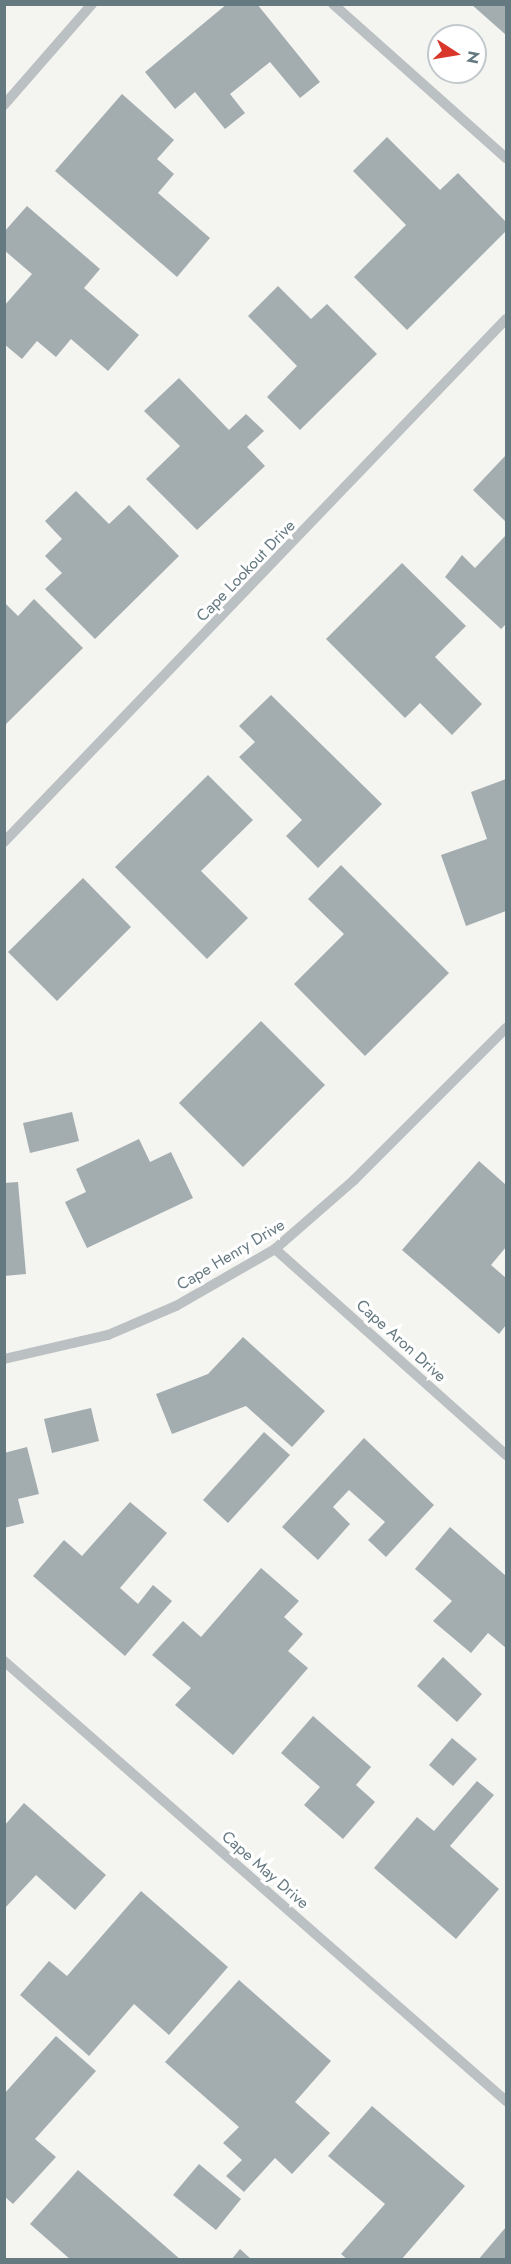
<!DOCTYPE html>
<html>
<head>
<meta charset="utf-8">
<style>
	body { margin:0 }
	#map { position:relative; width:511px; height:2264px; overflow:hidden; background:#f4f4f1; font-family:Jost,sans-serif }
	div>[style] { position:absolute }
	.building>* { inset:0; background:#a3adb0 }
	.minor>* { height:10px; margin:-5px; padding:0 5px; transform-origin:5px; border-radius:5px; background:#bbc0c2 }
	span { translate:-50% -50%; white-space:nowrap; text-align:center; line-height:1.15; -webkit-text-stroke:6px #fff; paint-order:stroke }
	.street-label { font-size:16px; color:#657980 }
	.frame { position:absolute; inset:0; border:6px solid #657980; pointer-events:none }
	.north { position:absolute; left:427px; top:24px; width:60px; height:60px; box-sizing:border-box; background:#fff; border:2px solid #c1c9cc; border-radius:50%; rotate:102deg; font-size:16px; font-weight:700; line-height:24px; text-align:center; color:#657980 }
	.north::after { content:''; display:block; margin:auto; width:21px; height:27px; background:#d9372c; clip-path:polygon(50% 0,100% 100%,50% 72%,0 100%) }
</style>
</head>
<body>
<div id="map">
	<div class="building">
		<div style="clip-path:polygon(227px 4px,257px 4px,320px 82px,300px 98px,270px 62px,230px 94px,245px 113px,225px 129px,195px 92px,175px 109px,145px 72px)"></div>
		<div style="clip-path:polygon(471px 4px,506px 4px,506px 35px)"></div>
		<div style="clip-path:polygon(122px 94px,174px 140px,157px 159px,174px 174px,158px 193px,210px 238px,177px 277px,55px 171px)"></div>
		<div style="clip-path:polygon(387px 137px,440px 190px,458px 173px,506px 222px,506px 231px,407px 330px,354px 277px,406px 225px,353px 171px)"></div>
		<div style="clip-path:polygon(27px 206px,100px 269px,84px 288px,139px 335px,108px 371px,71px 339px,56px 357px,37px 341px,22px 359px,4px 344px,4px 306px,32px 274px,4px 250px,4px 232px)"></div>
		<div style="clip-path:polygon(278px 286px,311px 319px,327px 304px,377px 354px,300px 430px,267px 397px,297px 366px,248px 316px)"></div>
		<div style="clip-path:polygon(179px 378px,229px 430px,246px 414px,264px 431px,247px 447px,265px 466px,197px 530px,146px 479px,180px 446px,144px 411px)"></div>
		<div style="clip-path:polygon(506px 455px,506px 522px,473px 490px)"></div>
		<div style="clip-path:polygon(76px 491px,109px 524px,129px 505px,179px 556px,95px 639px,45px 589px,62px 573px,45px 556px,62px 539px,45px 521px)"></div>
		<div style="clip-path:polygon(506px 535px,506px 624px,501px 629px,445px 577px,462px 555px,475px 568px)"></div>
		<div style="clip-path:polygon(402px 563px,466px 626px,435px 657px,482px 704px,452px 735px,420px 703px,405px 718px,326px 639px)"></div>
		<div style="clip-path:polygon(34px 599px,83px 648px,4px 726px,4px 602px,18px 616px)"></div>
		<div style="clip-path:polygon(271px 695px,382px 804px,318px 868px,286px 836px,302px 820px,239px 757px,255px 742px,239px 726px)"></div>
		<div style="clip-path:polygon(208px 775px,253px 820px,201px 871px,248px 918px,207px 959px,115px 867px)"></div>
		<div style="clip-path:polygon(506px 779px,506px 911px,466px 926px,441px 855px,487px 839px,471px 792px)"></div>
		<div style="clip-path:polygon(341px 865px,449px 973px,365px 1056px,294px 984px,344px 934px,308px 899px)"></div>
		<div style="clip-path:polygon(83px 878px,131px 927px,57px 1001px,8px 952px)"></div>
		<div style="clip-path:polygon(261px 1021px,325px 1085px,243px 1167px,179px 1103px)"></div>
		<div style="clip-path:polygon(72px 1112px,79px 1141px,30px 1153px,23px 1123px)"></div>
		<div style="clip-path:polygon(139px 1139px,150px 1162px,171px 1152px,193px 1198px,87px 1248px,65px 1202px,86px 1192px,76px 1169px)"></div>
		<div style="clip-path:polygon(479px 1161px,506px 1185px,506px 1247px,491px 1265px,506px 1278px,506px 1325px,499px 1334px,402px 1250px)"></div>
		<div style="clip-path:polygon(18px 1182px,26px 1274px,4px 1276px,4px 1183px)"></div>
		<div style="clip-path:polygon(243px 1337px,325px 1411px,292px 1447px,246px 1406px,172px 1434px,156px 1394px,208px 1374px)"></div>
		<div style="clip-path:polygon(91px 1408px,99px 1441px,52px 1453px,44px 1419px)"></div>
		<div style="clip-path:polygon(264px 1432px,290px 1455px,228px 1523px,203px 1500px)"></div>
		<div style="clip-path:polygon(364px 1438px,434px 1505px,386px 1557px,368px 1540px,385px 1522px,349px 1490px,333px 1507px,350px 1524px,318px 1560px,282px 1527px)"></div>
		<div style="clip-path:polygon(27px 1447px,39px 1494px,18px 1499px,24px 1523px,4px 1528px,4px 1453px)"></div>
		<div style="clip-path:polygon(130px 1502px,167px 1533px,120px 1588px,138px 1604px,153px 1585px,172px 1601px,125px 1656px,33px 1576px,64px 1540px,82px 1556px)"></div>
		<div style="clip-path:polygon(450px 1527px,506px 1576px,506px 1648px,488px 1633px,471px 1653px,433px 1621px,452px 1601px,415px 1569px)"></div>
		<div style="clip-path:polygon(261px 1568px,299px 1601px,284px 1617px,303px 1634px,288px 1651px,308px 1668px,233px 1755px,175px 1705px,191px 1688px,152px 1655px,183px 1621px,201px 1637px)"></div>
		<div style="clip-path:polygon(443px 1657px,482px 1694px,457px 1722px,417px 1686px)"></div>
		<div style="clip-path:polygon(313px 1716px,371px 1767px,356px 1785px,375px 1802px,343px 1839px,304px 1805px,320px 1787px,281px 1753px)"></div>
		<div style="clip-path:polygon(452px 1738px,477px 1759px,453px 1786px,429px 1765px)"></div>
		<div style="clip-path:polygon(477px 1781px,494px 1795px,450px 1846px,499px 1889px,456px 1939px,374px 1868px,417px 1817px,434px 1831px)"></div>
		<div style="clip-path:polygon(24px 1803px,106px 1875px,75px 1910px,36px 1875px,4px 1909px,4px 1826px)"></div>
		<div style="clip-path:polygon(141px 1891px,228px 1967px,169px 2035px,134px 2004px,89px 2056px,20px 1995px,49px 1961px,67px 1976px)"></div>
		<div style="clip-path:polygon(239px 1980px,331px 2061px,295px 2102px,330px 2133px,292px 2174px,275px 2158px,244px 2192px,226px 2176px,242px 2160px,223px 2143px,239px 2127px,165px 2062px)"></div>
		<div style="clip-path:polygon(56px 2036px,96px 2071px,35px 2139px,56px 2157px,13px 2204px,4px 2196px,4px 2094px)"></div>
		<div style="clip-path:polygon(372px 2106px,465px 2186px,401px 2260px,348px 2260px,341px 2254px,385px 2204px,328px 2156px)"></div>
		<div style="clip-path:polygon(199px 2164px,241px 2199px,216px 2230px,173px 2195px)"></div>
		<div style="clip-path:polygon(78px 2170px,181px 2260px,71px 2260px,30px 2224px)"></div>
		<div style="clip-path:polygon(506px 2227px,506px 2260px,478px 2260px)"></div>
		<div style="clip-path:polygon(240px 2249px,252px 2260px,231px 2260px)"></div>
	</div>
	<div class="minor">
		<div style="left:333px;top:4px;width:232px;rotate:41.7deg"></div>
		<div style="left:4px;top:105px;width:134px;rotate:-48.9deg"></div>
		<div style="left:4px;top:842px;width:725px;rotate:-46.17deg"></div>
		<div style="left:275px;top:1249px;width:310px;rotate:41.7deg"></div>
		<div style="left:4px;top:1359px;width:107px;rotate:-13deg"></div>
		<div style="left:108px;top:1335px;width:74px;rotate:-23.1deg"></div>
		<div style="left:176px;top:1306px;width:114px;rotate:-29.9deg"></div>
		<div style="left:275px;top:1249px;width:105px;rotate:-41.1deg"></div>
		<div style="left:354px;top:1180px;width:215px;rotate:-45deg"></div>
		<div style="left:4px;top:1661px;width:668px;rotate:41.23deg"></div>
	</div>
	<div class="street-label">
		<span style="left:246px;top:571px;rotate:-46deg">Cape Lookout Drive</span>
		<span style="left:231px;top:1255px;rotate:-31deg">Cape Henry Drive</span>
		<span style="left:401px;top:1341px;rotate:42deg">Cape Aron Drive</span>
		<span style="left:265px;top:1870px;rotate:41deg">Cape May Drive</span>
	</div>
	<div class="frame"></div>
	<div class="north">N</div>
</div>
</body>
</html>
